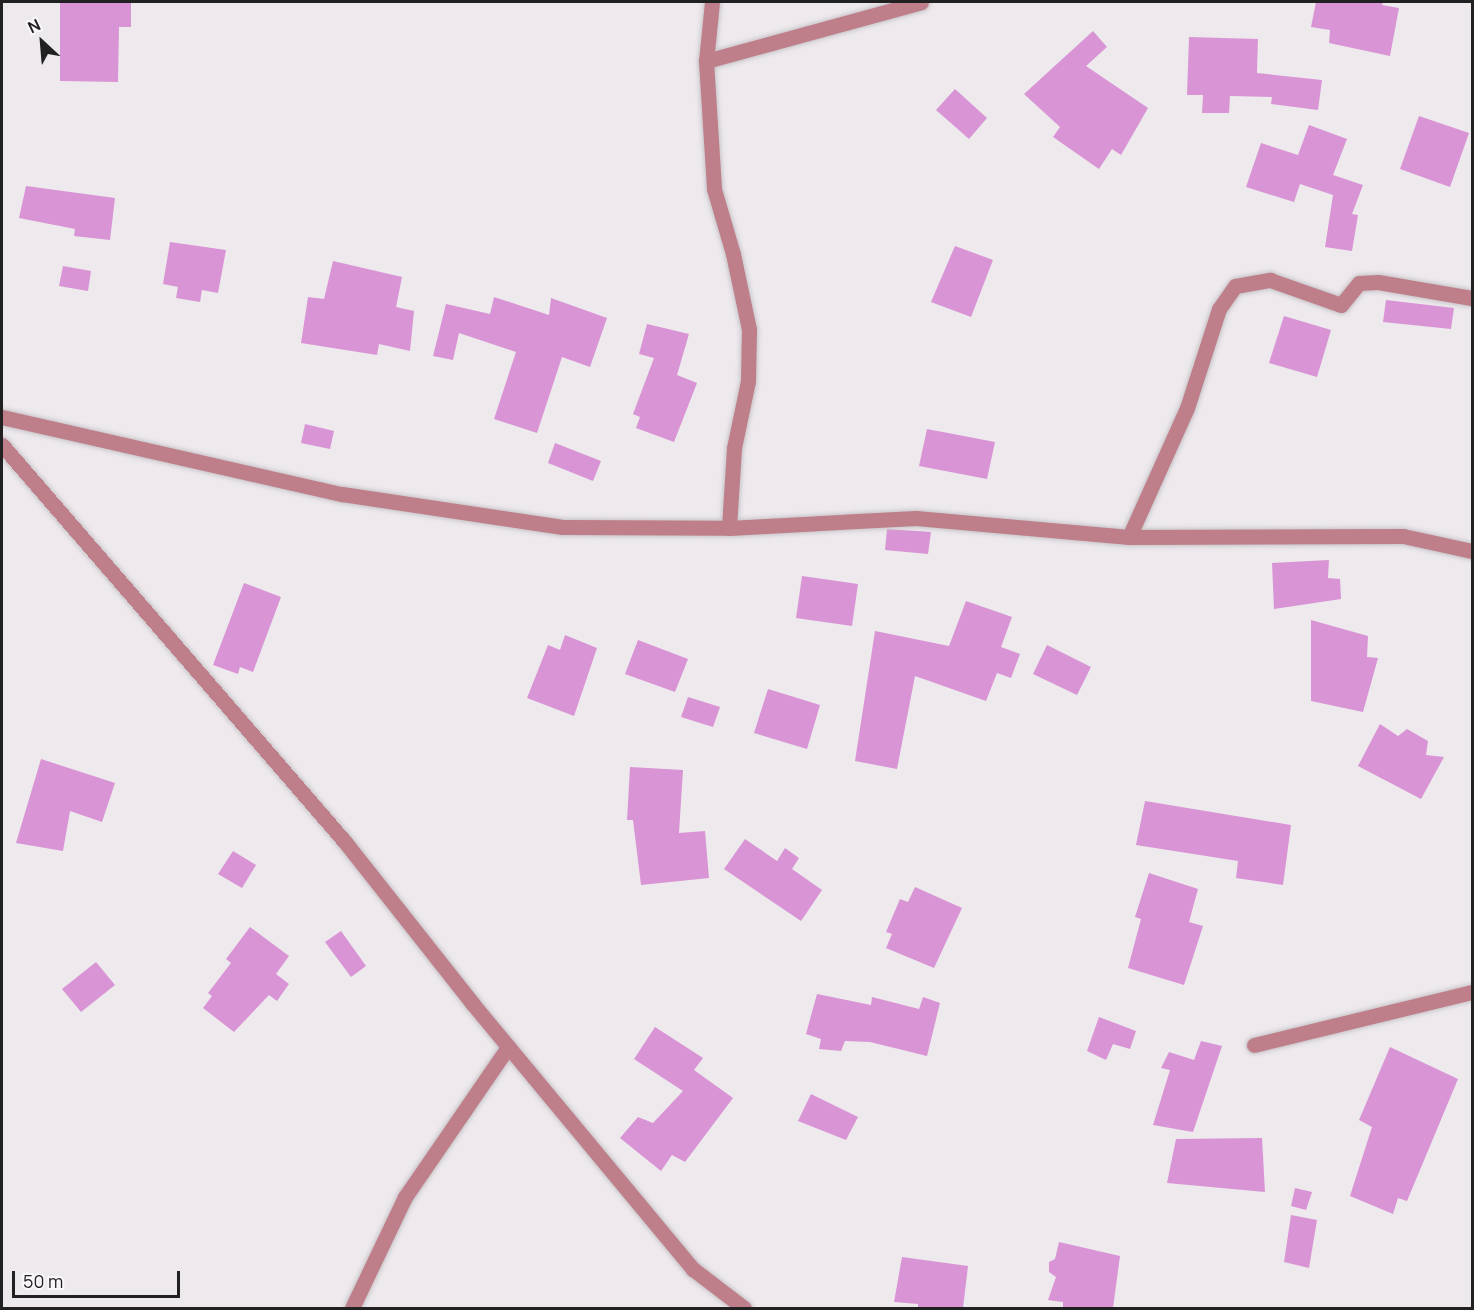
<!DOCTYPE html>
<html>
<head>
<meta charset="utf-8">
<style>
	body { margin:0 }
	#map { position:relative; width:1474px; height:1310px; overflow:hidden; background:#ede9ed; font-family:Manrope,sans-serif }
	div>[style] { position:absolute }
	.building>* { inset:0; background:#d994d5 }
	.roads { filter:drop-shadow(0 0 2px #c8c5c8) drop-shadow(0 0 2px #c8c5c8) }
	.minor>* { height:15px; margin:-7.5px; padding:0 7.5px; transform-origin:7.5px; border-radius:7.5px; background:#be7e8a }
	span { translate:-50% -50%; white-space:nowrap; text-align:center; line-height:1.15; -webkit-text-stroke:6px #faf7fb; paint-order:stroke }
	.frame { position:absolute; inset:0; border:3px solid #222122; pointer-events:none }
	.north { position:absolute; left:12px; top:12px; width:60px; height:60px; -webkit-text-stroke:4px #faf7fb; paint-order:stroke; rotate:334deg; font-size:16px; font-weight:700; line-height:24px; text-align:center; color:#222122 }
	.north::after { content:''; display:block; margin:auto; width:21px; height:27px; background:#222122; clip-path:polygon(50% 0,100% 100%,50% 72%,0 100%) }
	.scale { position:absolute; left:12px; top:1271px; width:168px; height:27px; box-sizing:border-box; border:3px solid #222122; border-top:0; padding-left:8px; font-size:18px; line-height:21px; white-space:nowrap; color:#222122; -webkit-text-stroke:4px #faf7fb; paint-order:stroke }
</style>
</head>
<body>
<div id="map">
	<div class="building">
		<div style="clip-path:polygon(60px 2px,131px 2px,131px 27px,119px 27px,118px 82px,60px 81px)"></div>
		<div style="clip-path:polygon(1316px 2px,1383px 2px,1382px 5px,1399px 8px,1390px 56px,1329px 43px,1330px 30px,1311px 27px)"></div>
		<div style="clip-path:polygon(1093px 31px,1107px 47px,1086px 66px,1148px 108px,1121px 155px,1112px 149px,1099px 169px,1053px 137px,1060px 127px,1024px 94px)"></div>
		<div style="clip-path:polygon(1189px 37px,1258px 39px,1257px 73px,1322px 80px,1318px 110px,1271px 104px,1272px 97px,1230px 96px,1229px 113px,1202px 113px,1203px 95px,1187px 95px)"></div>
		<div style="clip-path:polygon(955px 89px,987px 118px,969px 139px,936px 110px)"></div>
		<div style="clip-path:polygon(1419px 116px,1469px 133px,1450px 187px,1400px 169px)"></div>
		<div style="clip-path:polygon(1309px 125px,1347px 139px,1333px 175px,1363px 185px,1352px 214px,1358px 215px,1352px 251px,1325px 247px,1333px 195px,1300px 184px,1294px 202px,1246px 187px,1261px 143px,1298px 155px)"></div>
		<div style="clip-path:polygon(26px 186px,115px 198px,110px 240px,74px 236px,75px 229px,19px 218px)"></div>
		<div style="clip-path:polygon(170px 242px,226px 250px,218px 293px,202px 290px,200px 302px,176px 298px,178px 287px,163px 284px)"></div>
		<div style="clip-path:polygon(955px 246px,993px 260px,971px 317px,931px 302px)"></div>
		<div style="clip-path:polygon(333px 261px,402px 277px,396px 307px,414px 311px,410px 351px,379px 344px,377px 355px,301px 343px,308px 297px,324px 299px)"></div>
		<div style="clip-path:polygon(63px 266px,91px 271px,88px 291px,59px 286px)"></div>
		<div style="clip-path:polygon(494px 297px,549px 315px,551px 298px,607px 318px,590px 367px,562px 357px,537px 433px,494px 419px,516px 352px,459px 333px,453px 360px,433px 356px,446px 304px,490px 314px)"></div>
		<div style="clip-path:polygon(1386px 300px,1454px 308px,1451px 329px,1383px 322px)"></div>
		<div style="clip-path:polygon(1284px 316px,1331px 330px,1317px 377px,1269px 363px)"></div>
		<div style="clip-path:polygon(647px 324px,689px 334px,677px 375px,697px 383px,674px 442px,636px 428px,640px 417px,633px 414px,654px 358px,639px 354px)"></div>
		<div style="clip-path:polygon(305px 424px,334px 431px,330px 449px,301px 443px)"></div>
		<div style="clip-path:polygon(927px 429px,995px 442px,987px 479px,919px 466px)"></div>
		<div style="clip-path:polygon(555px 443px,601px 461px,593px 481px,548px 463px)"></div>
		<div style="clip-path:polygon(887px 529px,931px 532px,928px 554px,885px 550px)"></div>
		<div style="clip-path:polygon(1329px 560px,1328px 578px,1340px 579px,1341px 599px,1274px 609px,1272px 563px)"></div>
		<div style="clip-path:polygon(802px 576px,858px 584px,852px 626px,796px 618px)"></div>
		<div style="clip-path:polygon(244px 583px,281px 597px,253px 672px,240px 667px,238px 674px,213px 665px)"></div>
		<div style="clip-path:polygon(966px 601px,1012px 617px,1001px 647px,1020px 654px,1011px 678px,997px 673px,986px 701px,915px 676px,897px 769px,855px 761px,875px 631px,949px 646px)"></div>
		<div style="clip-path:polygon(1311px 620px,1368px 636px,1367px 657px,1378px 658px,1363px 712px,1311px 701px)"></div>
		<div style="clip-path:polygon(565px 635px,597px 648px,574px 716px,527px 698px,548px 645px,560px 650px)"></div>
		<div style="clip-path:polygon(638px 640px,688px 659px,675px 692px,625px 674px)"></div>
		<div style="clip-path:polygon(1047px 645px,1091px 667px,1077px 695px,1033px 674px)"></div>
		<div style="clip-path:polygon(768px 689px,820px 705px,807px 749px,754px 733px)"></div>
		<div style="clip-path:polygon(688px 697px,720px 707px,713px 727px,681px 717px)"></div>
		<div style="clip-path:polygon(1380px 724px,1398px 736px,1407px 729px,1428px 741px,1426px 755px,1444px 757px,1421px 799px,1358px 766px)"></div>
		<div style="clip-path:polygon(41px 759px,115px 783px,102px 822px,70px 811px,63px 851px,16px 843px)"></div>
		<div style="clip-path:polygon(630px 767px,683px 770px,679px 833px,705px 831px,709px 878px,641px 885px,633px 820px,627px 820px)"></div>
		<div style="clip-path:polygon(1145px 801px,1291px 825px,1283px 885px,1236px 878px,1238px 861px,1136px 845px)"></div>
		<div style="clip-path:polygon(745px 839px,777px 861px,785px 848px,799px 858px,792px 869px,822px 890px,801px 921px,724px 869px)"></div>
		<div style="clip-path:polygon(233px 851px,256px 865px,242px 888px,218px 874px)"></div>
		<div style="clip-path:polygon(1149px 873px,1198px 889px,1189px 922px,1203px 926px,1184px 985px,1128px 968px,1141px 919px,1135px 917px)"></div>
		<div style="clip-path:polygon(915px 887px,962px 908px,934px 968px,886px 948px,892px 934px,886px 932px,900px 899px,908px 902px)"></div>
		<div style="clip-path:polygon(250px 927px,289px 956px,276px 974px,289px 984px,277px 1001px,269px 995px,234px 1032px,203px 1008px,212px 996px,208px 993px,231px 963px,226px 959px)"></div>
		<div style="clip-path:polygon(341px 931px,366px 966px,351px 977px,325px 942px)"></div>
		<div style="clip-path:polygon(96px 962px,115px 985px,81px 1012px,62px 989px)"></div>
		<div style="clip-path:polygon(817px 994px,871px 1005px,872px 997px,919px 1009px,923px 997px,940px 1003px,927px 1056px,870px 1042px,845px 1041px,841px 1051px,819px 1049px,821px 1039px,806px 1034px)"></div>
		<div style="clip-path:polygon(1099px 1017px,1136px 1031px,1130px 1049px,1113px 1044px,1106px 1060px,1087px 1051px)"></div>
		<div style="clip-path:polygon(655px 1027px,703px 1058px,694px 1070px,733px 1098px,685px 1162px,672px 1155px,661px 1171px,620px 1138px,638px 1117px,653px 1123px,683px 1091px,634px 1059px)"></div>
		<div style="clip-path:polygon(1201px 1041px,1222px 1046px,1193px 1132px,1153px 1125px,1170px 1070px,1161px 1068px,1169px 1052px,1194px 1060px)"></div>
		<div style="clip-path:polygon(1390px 1047px,1458px 1079px,1407px 1201px,1398px 1198px,1393px 1214px,1350px 1196px,1372px 1127px,1359px 1120px)"></div>
		<div style="clip-path:polygon(811px 1094px,858px 1117px,846px 1140px,798px 1121px)"></div>
		<div style="clip-path:polygon(1262px 1138px,1265px 1192px,1167px 1183px,1176px 1139px)"></div>
		<div style="clip-path:polygon(1295px 1188px,1312px 1192px,1306px 1210px,1291px 1206px)"></div>
		<div style="clip-path:polygon(1291px 1215px,1317px 1220px,1309px 1268px,1284px 1262px)"></div>
		<div style="clip-path:polygon(1059px 1242px,1120px 1256px,1113px 1308px,1063px 1308px,1063px 1302px,1048px 1300px,1056px 1277px,1049px 1272px,1049px 1262px,1055px 1259px)"></div>
		<div style="clip-path:polygon(902px 1257px,968px 1266px,963px 1308px,918px 1308px,918px 1304px,894px 1302px)"></div>
	</div>
	<div class="roads">
		<div class="minor">
			<div style="left:712px;top:2px;width:59px;rotate:95.8deg"></div>
			<div style="left:706px;top:61px;width:128px;rotate:86.4deg"></div>
			<div style="left:714px;top:189px;width:68px;rotate:73.7deg"></div>
			<div style="left:733px;top:254px;width:77px;rotate:78deg"></div>
			<div style="left:749px;top:329px;width:52px;rotate:91.1deg"></div>
			<div style="left:748px;top:381px;width:68px;rotate:101.8deg"></div>
			<div style="left:734px;top:448px;width:80px;rotate:93.6deg"></div>
			<div style="left:706px;top:61px;width:223px;rotate:-15.3deg"></div>
			<div style="left:2px;top:417px;width:349px;rotate:12.8deg"></div>
			<div style="left:342px;top:494px;width:223px;rotate:8.5deg"></div>
			<div style="left:563px;top:527px;width:166px;rotate:0.3deg"></div>
			<div style="left:729px;top:528px;width:187px;rotate:-3.1deg"></div>
			<div style="left:916px;top:518px;width:214px;rotate:5.1deg"></div>
			<div style="left:1129px;top:537px;width:274px;rotate:-0.2deg"></div>
			<div style="left:1403px;top:536px;width:71px;rotate:12.3deg"></div>
			<div style="left:2px;top:445px;width:525px;rotate:49.17deg"></div>
			<div style="left:345px;top:842px;width:205px;rotate:51.7deg"></div>
			<div style="left:472px;top:1003px;width:346px;rotate:50.3deg"></div>
			<div style="left:693px;top:1269px;width:64px;rotate:37.4deg"></div>
			<div style="left:1129px;top:537px;width:141px;rotate:-65.8deg"></div>
			<div style="left:1187px;top:408px;width:104px;rotate:-72.1deg"></div>
			<div style="left:1219px;top:309px;width:28px;rotate:-55deg"></div>
			<div style="left:1235px;top:286px;width:36px;rotate:-10deg"></div>
			<div style="left:1270px;top:280px;width:75px;rotate:19.4deg"></div>
			<div style="left:1341px;top:305px;width:28px;rotate:-51deg"></div>
			<div style="left:1359px;top:283px;width:19px;rotate:-3deg"></div>
			<div style="left:1378px;top:282px;width:95px;rotate:9.7deg"></div>
			<div style="left:1254px;top:1045px;width:224px;rotate:-13.7deg"></div>
			<div style="left:352px;top:1308px;width:123px;rotate:-64.5deg"></div>
			<div style="left:405px;top:1197px;width:182px;rotate:-55.5deg"></div>
		</div>
	</div>
	<div class="frame"></div>
	<div class="north">N</div>
	<div class="scale">50 m</div>
</div>
</body>
</html>
